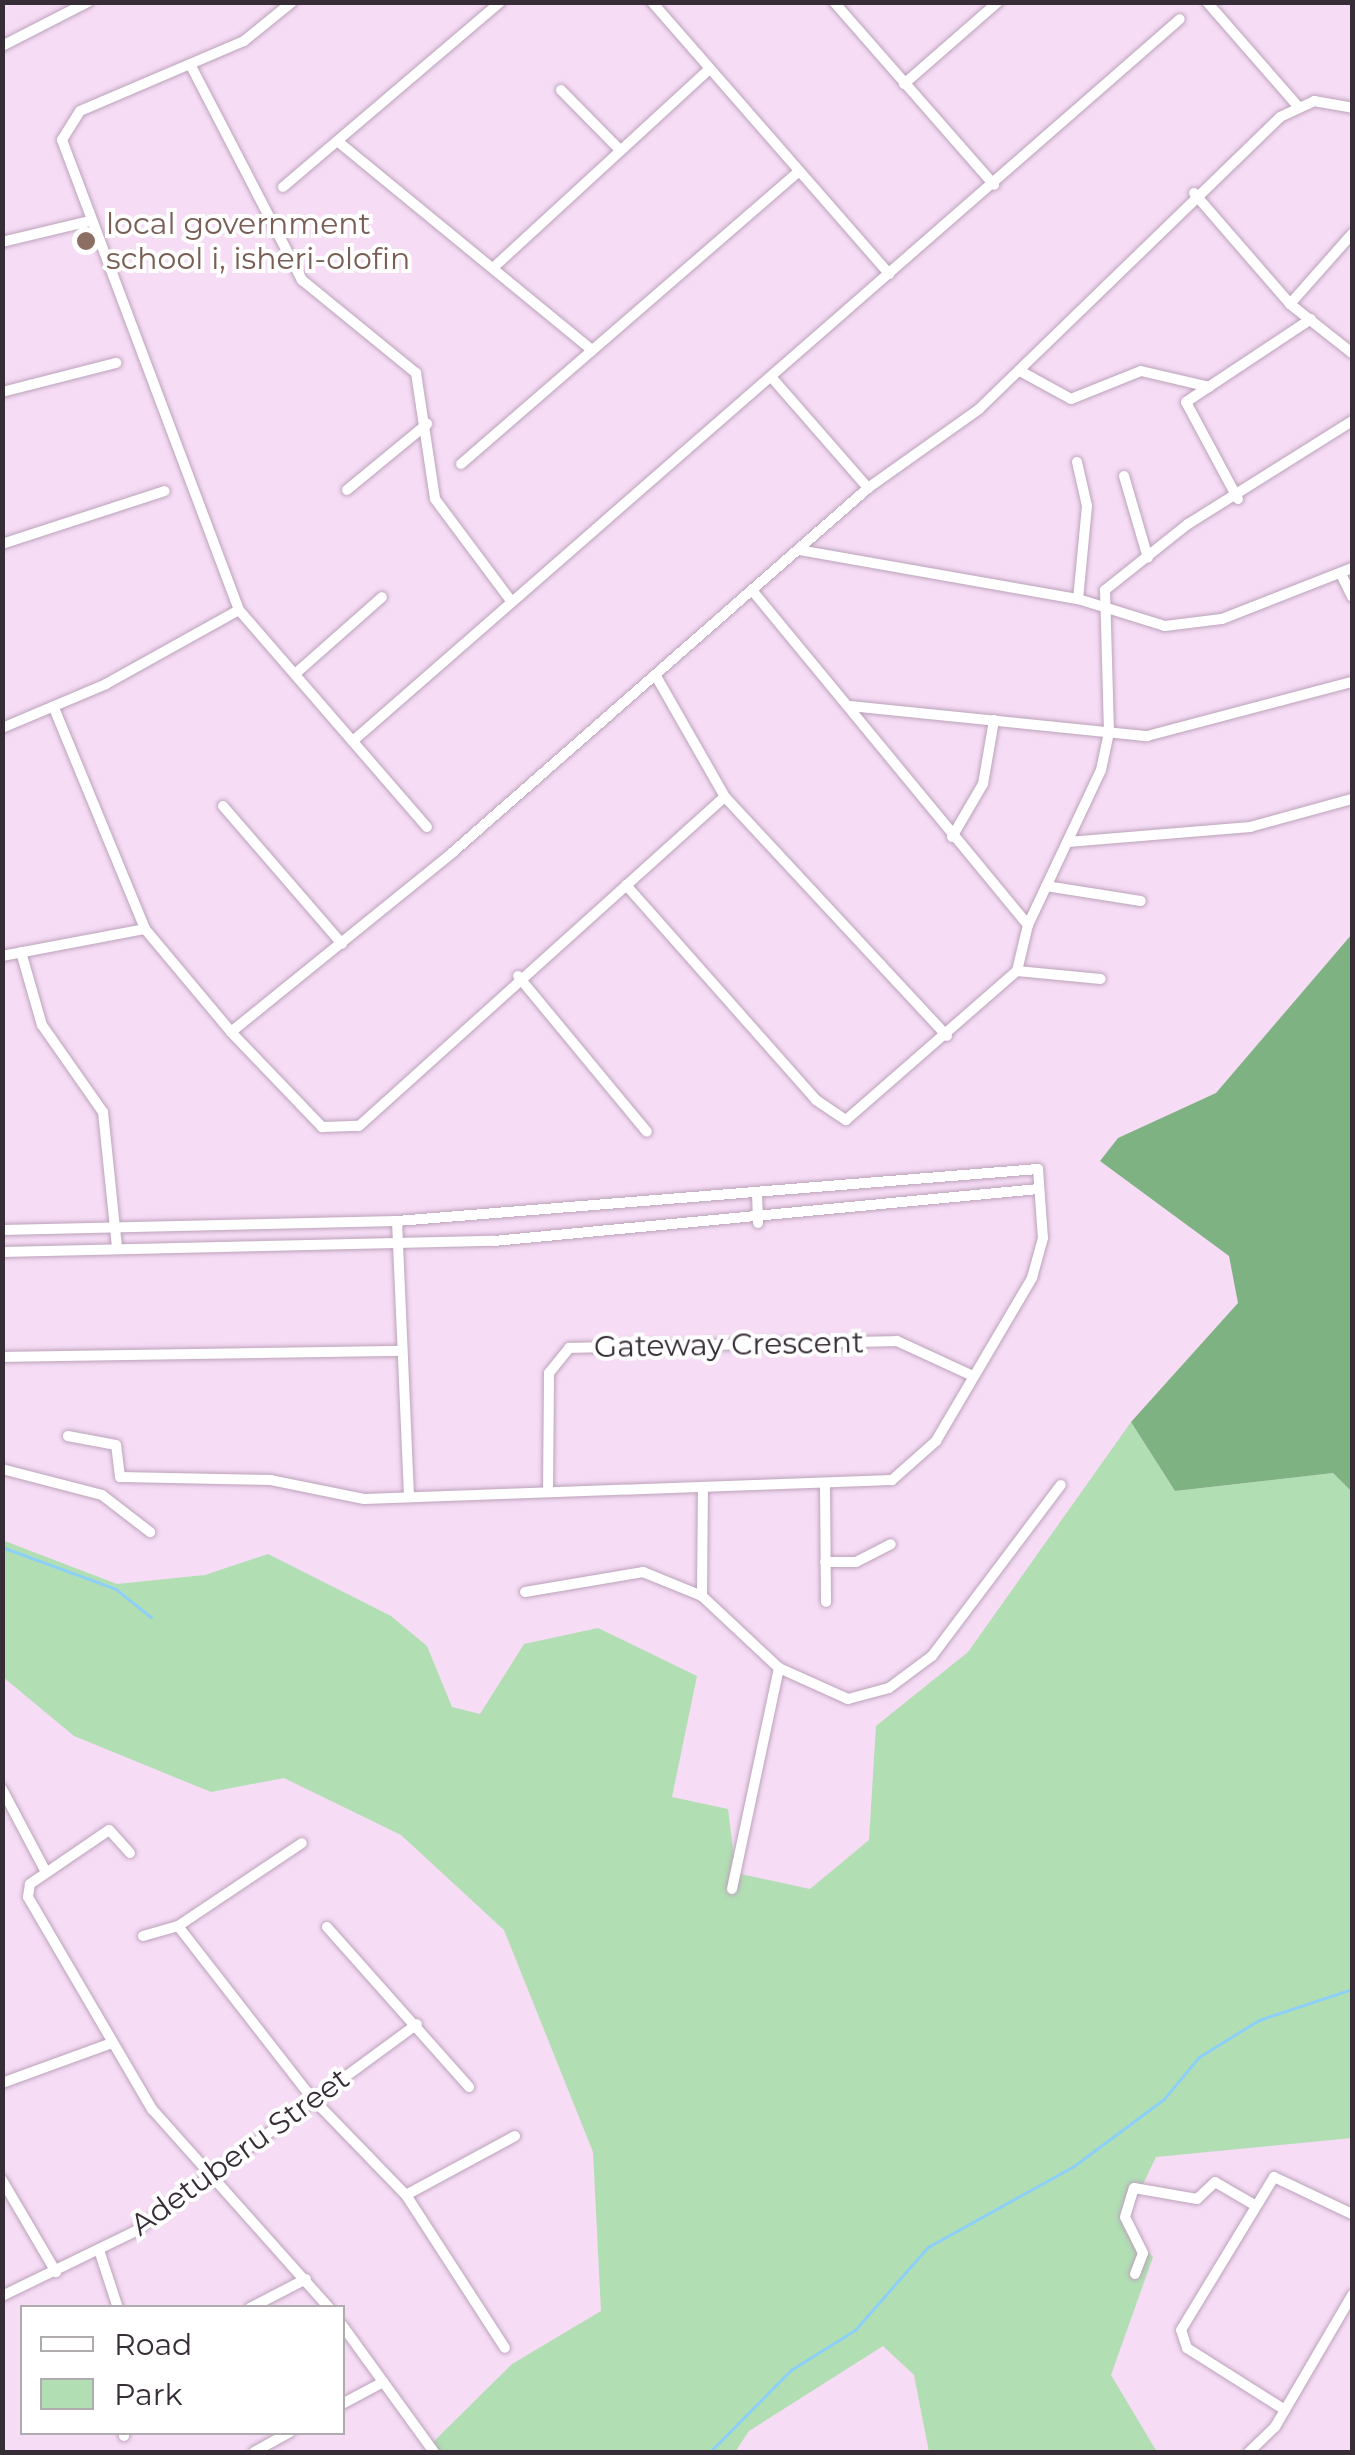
<!DOCTYPE html>
<html>
<head>
<meta charset="utf-8">
<style>
	body { margin:0 }
	#map { position:relative; width:1355px; height:2455px; overflow:hidden; background:#f6dcf5; font-family:Montserrat,sans-serif }
	div>[style] { position:absolute }
	.green>* { inset:0; background:#b2deb4 }
	.forest>* { inset:0; background:#7fb282 }
	.stream>* { height:2.5px; margin:-1.25px; padding:0 1.25px; transform-origin:1.25px; border-radius:1.25px; background:#8dd0f7 }
	.roads { filter:drop-shadow(0 0 2px #bba3ba) drop-shadow(0 0 2px #bba3ba) }
	.minor>* { height:10px; margin:-5px; padding:0 5px; transform-origin:5px; border-radius:5px; background:#fff }
	.dots>* { width:28px; height:28px; translate:-50% -50%; box-sizing:border-box; border:5px solid #fff; border-radius:50% }
	span { translate:-50% -50%; white-space:nowrap; text-align:center; line-height:1.15; -webkit-text-stroke:8px #fff; paint-order:stroke }
	.education-label { font-size:30px; color:#785e54 }
	.left { translate:0 -50%; text-align:left }
	.street-label { font-size:30px; color:#372d36 }
	.frame { position:absolute; inset:0; border:5px solid #372d36; pointer-events:none }
	.legend { position:absolute; left:20px; top:2305px; width:325px; height:130px; box-sizing:border-box; background:#fff; border:2px solid #afabaf; margin:0; padding:12px 18px; list-style:none; font-size:30px; color:#372d36 }
	.legend li { display:flex; align-items:center; gap:20px; height:50px }
	.legend b { width:50px; border:2px solid #afabaf }
</style>
</head>
<body>
<div id="map">
	<div class="green">
		<div style="clip-path:polygon(1131px 1422px,1175px 1491px,1333px 1473px,1352px 1492px,1352px 2138px,1156px 2157px,1123px 2226px,1153px 2257px,1111px 2375px,1157px 2452px,929px 2452px,914px 2375px,883px 2346px,749px 2431px,735px 2452px,423px 2452px,512px 2364px,601px 2311px,593px 2152px,504px 1930px,401px 1835px,284px 1778px,211px 1792px,74px 1736px,3px 1677px,2px 1540px,117px 1584px,205px 1575px,268px 1554px,391px 1616px,427px 1646px,452px 1707px,480px 1714px,524px 1644px,598px 1628px,697px 1676px,672px 1797px,728px 1809px,736px 1873px,810px 1889px,869px 1840px,876px 1726px,968px 1652px)"></div>
	</div>
	<div class="forest">
		<div style="clip-path:polygon(1352px 934px,1352px 1492px,1333px 1473px,1175px 1491px,1131px 1422px,1238px 1303px,1229px 1256px,1100px 1161px,1118px 1138px,1216px 1093px)"></div>
	</div>
	<div class="stream">
		<div style="left:2px;top:1547px;width:121px;rotate:20.2deg"></div>
		<div style="left:116px;top:1589px;width:45px;rotate:38.7deg"></div>
		<div style="left:710px;top:2452px;width:115px;rotate:-45.4deg"></div>
		<div style="left:791px;top:2370px;width:75px;rotate:-32deg"></div>
		<div style="left:855px;top:2330px;width:111px;rotate:-48.7deg"></div>
		<div style="left:928px;top:2247px;width:167px;rotate:-29deg"></div>
		<div style="left:1074px;top:2166px;width:112px;rotate:-36.7deg"></div>
		<div style="left:1164px;top:2099px;width:55px;rotate:-50.2deg"></div>
		<div style="left:1199px;top:2057px;width:70px;rotate:-31.7deg"></div>
		<div style="left:1259px;top:2020px;width:98px;rotate:-18.4deg"></div>
	</div>
	<div class="roads">
		<div class="minor">
			<div style="left:292px;top:2px;width:62px;rotate:140.9deg"></div>
			<div style="left:244px;top:41px;width:178px;rotate:156.9deg"></div>
			<div style="left:80px;top:111px;width:34px;rotate:122deg"></div>
			<div style="left:62px;top:140px;width:502px;rotate:69.36deg"></div>
			<div style="left:239px;top:610px;width:287px;rotate:49.1deg"></div>
			<div style="left:652px;top:2px;width:361px;rotate:48.9deg"></div>
			<div style="left:834px;top:2px;width:243px;rotate:48.8deg"></div>
			<div style="left:1207px;top:2px;width:137px;rotate:48.9deg"></div>
			<div style="left:2px;top:46px;width:97px;rotate:-27.1deg"></div>
			<div style="left:191px;top:66px;width:241px;rotate:62.6deg"></div>
			<div style="left:302px;top:280px;width:147px;rotate:39.2deg"></div>
			<div style="left:416px;top:373px;width:127px;rotate:81.4deg"></div>
			<div style="left:435px;top:499px;width:127px;rotate:53.3deg"></div>
			<div style="left:904px;top:84px;width:125px;rotate:-41.1deg"></div>
			<div style="left:561px;top:90px;width:83px;rotate:45.5deg"></div>
			<div style="left:341px;top:144px;width:325px;rotate:39.4deg"></div>
			<div style="left:283px;top:187px;width:285px;rotate:-40.4deg"></div>
			<div style="left:1194px;top:193px;width:147px;rotate:49.1deg"></div>
			<div style="left:1290px;top:304px;width:79px;rotate:38.3deg"></div>
			<div style="left:2px;top:242px;width:90px;rotate:-13.4deg"></div>
			<div style="left:493px;top:268px;width:292px;rotate:-42.6deg"></div>
			<div style="left:1290px;top:304px;width:94px;rotate:-48.5deg"></div>
			<div style="left:1020px;top:371px;width:58px;rotate:28.8deg"></div>
			<div style="left:1071px;top:399px;width:75px;rotate:-21.8deg"></div>
			<div style="left:1141px;top:371px;width:70px;rotate:13.2deg"></div>
			<div style="left:773px;top:379px;width:145px;rotate:48.9deg"></div>
			<div style="left:2px;top:392px;width:118px;rotate:-14.3deg"></div>
			<div style="left:1077px;top:462px;width:45px;rotate:77.2deg"></div>
			<div style="left:1087px;top:506px;width:93px;rotate:95.5deg"></div>
			<div style="left:461px;top:464px;width:446px;rotate:-40.9deg"></div>
			<div style="left:1124px;top:476px;width:85px;rotate:73.7deg"></div>
			<div style="left:347px;top:490px;width:104px;rotate:-39.5deg"></div>
			<div style="left:1238px;top:499px;width:110px;rotate:-118.2deg"></div>
			<div style="left:1186px;top:402px;width:150px;rotate:-33.6deg"></div>
			<div style="left:2px;top:544px;width:171px;rotate:-18deg"></div>
			<div style="left:799px;top:550px;width:283px;rotate:10deg"></div>
			<div style="left:1078px;top:599px;width:91px;rotate:17.2deg"></div>
			<div style="left:1165px;top:626px;width:57px;rotate:-7deg"></div>
			<div style="left:1222px;top:619px;width:140px;rotate:-21.4deg"></div>
			<div style="left:1341px;top:574px;width:25px;rotate:64deg"></div>
			<div style="left:295px;top:674px;width:116px;rotate:-41.5deg"></div>
			<div style="left:656px;top:676px;width:139px;rotate:60.3deg"></div>
			<div style="left:725px;top:797px;width:326px;rotate:47.1deg"></div>
			<div style="left:850px;top:706px;width:299px;rotate:5.8deg"></div>
			<div style="left:1147px;top:736px;width:212px;rotate:-14.8deg"></div>
			<div style="left:54px;top:708px;width:239px;rotate:67.6deg"></div>
			<div style="left:145px;top:929px;width:134px;rotate:50.1deg"></div>
			<div style="left:231px;top:1032px;width:286px;rotate:-39deg"></div>
			<div style="left:453px;top:852px;width:552px;rotate:-41.25deg"></div>
			<div style="left:868px;top:488px;width:136px;rotate:-35.4deg"></div>
			<div style="left:979px;top:409px;width:419px;rotate:-44.1deg"></div>
			<div style="left:1280px;top:117px;width:38px;rotate:-25deg"></div>
			<div style="left:1314px;top:101px;width:39px;rotate:10deg"></div>
			<div style="left:2px;top:728px;width:113px;rotate:-22.9deg"></div>
			<div style="left:106px;top:684px;width:152px;rotate:-29.1deg"></div>
			<div style="left:354px;top:740px;width:1096px;rotate:-41.12deg"></div>
			<div style="left:223px;top:806px;width:182px;rotate:49.2deg"></div>
			<div style="left:952px;top:837px;width:61px;rotate:-59.7deg"></div>
			<div style="left:983px;top:784px;width:65px;rotate:-80.2deg"></div>
			<div style="left:1068px;top:842px;width:183px;rotate:-4.7deg"></div>
			<div style="left:1250px;top:827px;width:106px;rotate:-15.4deg"></div>
			<div style="left:626px;top:885px;width:287px;rotate:48.5deg"></div>
			<div style="left:816px;top:1100px;width:36px;rotate:34deg"></div>
			<div style="left:846px;top:1120px;width:227px;rotate:-41.1deg"></div>
			<div style="left:1017px;top:971px;width:47px;rotate:-76.6deg"></div>
			<div style="left:1028px;top:925px;width:434px;rotate:-129.5deg"></div>
			<div style="left:1046px;top:886px;width:96px;rotate:9deg"></div>
			<div style="left:1028px;top:925px;width:171px;rotate:-64.8deg"></div>
			<div style="left:1101px;top:770px;width:39px;rotate:-78deg"></div>
			<div style="left:1109px;top:732px;width:142px;rotate:-91.6deg"></div>
			<div style="left:1105px;top:590px;width:106px;rotate:-38.5deg"></div>
			<div style="left:1188px;top:524px;width:194px;rotate:-32.1deg"></div>
			<div style="left:21px;top:952px;width:76px;rotate:74deg"></div>
			<div style="left:42px;top:1025px;width:106px;rotate:55deg"></div>
			<div style="left:103px;top:1112px;width:136px;rotate:84.1deg"></div>
			<div style="left:2px;top:956px;width:146px;rotate:-10.7deg"></div>
			<div style="left:1017px;top:971px;width:84px;rotate:5.4deg"></div>
			<div style="left:518px;top:976px;width:202px;rotate:50.4deg"></div>
			<div style="left:231px;top:1032px;width:132px;rotate:46.2deg"></div>
			<div style="left:322px;top:1127px;width:37px;rotate:-2deg"></div>
			<div style="left:359px;top:1126px;width:492px;rotate:-42deg"></div>
			<div style="left:757px;top:1193px;width:30px;rotate:88deg"></div>
			<div style="left:397px;top:1221px;width:275px;rotate:87.5deg"></div>
			<div style="left:2px;top:1230px;width:395px;rotate:-1.3deg"></div>
			<div style="left:397px;top:1221px;width:643px;rotate:-4.64deg"></div>
			<div style="left:1038px;top:1169px;width:69px;rotate:85.9deg"></div>
			<div style="left:1043px;top:1238px;width:41px;rotate:105.4deg"></div>
			<div style="left:1032px;top:1278px;width:189px;rotate:120.5deg"></div>
			<div style="left:936px;top:1441px;width:59px;rotate:138.4deg"></div>
			<div style="left:892px;top:1480px;width:528px;rotate:177.94deg"></div>
			<div style="left:364px;top:1499px;width:95px;rotate:-168.5deg"></div>
			<div style="left:271px;top:1480px;width:151px;rotate:-178.9deg"></div>
			<div style="left:120px;top:1477px;width:32px;rotate:-97deg"></div>
			<div style="left:116px;top:1445px;width:49px;rotate:-169.4deg"></div>
			<div style="left:2px;top:1252px;width:492px;rotate:-1.3deg"></div>
			<div style="left:494px;top:1241px;width:546px;rotate:-5.46deg"></div>
			<div style="left:2px;top:1357px;width:400px;rotate:-0.9deg"></div>
			<div style="left:2px;top:1469px;width:103px;rotate:14.6deg"></div>
			<div style="left:102px;top:1495px;width:61px;rotate:37.6deg"></div>
			<div style="left:825px;top:1487px;width:115px;rotate:89.5deg"></div>
			<div style="left:548px;top:1492px;width:119px;rotate:-89.5deg"></div>
			<div style="left:549px;top:1373px;width:32px;rotate:-51deg"></div>
			<div style="left:569px;top:1348px;width:328px;rotate:-1.2deg"></div>
			<div style="left:897px;top:1341px;width:84px;rotate:24.7deg"></div>
			<div style="left:825px;top:1562px;width:31px"></div>
			<div style="left:856px;top:1562px;width:39px;rotate:-27deg"></div>
			<div style="left:525px;top:1592px;width:120px;rotate:-9.6deg"></div>
			<div style="left:643px;top:1572px;width:64px;rotate:22.1deg"></div>
			<div style="left:702px;top:1596px;width:105px;rotate:43.1deg"></div>
			<div style="left:779px;top:1668px;width:76px;rotate:24.2deg"></div>
			<div style="left:848px;top:1699px;width:42px;rotate:-15deg"></div>
			<div style="left:889px;top:1688px;width:54px;rotate:-36.7deg"></div>
			<div style="left:932px;top:1656px;width:214px;rotate:-53deg"></div>
			<div style="left:702px;top:1596px;width:105px;rotate:-89.5deg"></div>
			<div style="left:2px;top:1789px;width:94px;rotate:62.1deg"></div>
			<div style="left:130px;top:1853px;width:31px;rotate:-132deg"></div>
			<div style="left:109px;top:1830px;width:96px;rotate:145.6deg"></div>
			<div style="left:30px;top:1884px;width:13px;rotate:99deg"></div>
			<div style="left:28px;top:1897px;width:246px;rotate:59.7deg"></div>
			<div style="left:152px;top:2109px;width:266px;rotate:48.3deg"></div>
			<div style="left:732px;top:1889px;width:226px;rotate:-78deg"></div>
			<div style="left:178px;top:1926px;width:217px;rotate:52.1deg"></div>
			<div style="left:311px;top:2097px;width:136px;rotate:45.9deg"></div>
			<div style="left:406px;top:2195px;width:182px;rotate:57.1deg"></div>
			<div style="left:327px;top:1927px;width:214px;rotate:48.4deg"></div>
			<div style="left:143px;top:1936px;width:36px;rotate:-16deg"></div>
			<div style="left:178px;top:1926px;width:149px;rotate:-33.8deg"></div>
			<div style="left:2px;top:2083px;width:114px;rotate:-20deg"></div>
			<div style="left:2px;top:2180px;width:107px;rotate:59.6deg"></div>
			<div style="left:406px;top:2195px;width:124px;rotate:-28.4deg"></div>
			<div style="left:99px;top:2250px;width:61px;rotate:71.9deg"></div>
			<div style="left:1135px;top:2274px;width:22px;rotate:-69deg"></div>
			<div style="left:1143px;top:2253px;width:40px;rotate:-116.6deg"></div>
			<div style="left:1125px;top:2217px;width:30px;rotate:-73deg"></div>
			<div style="left:1134px;top:2188px;width:64px;rotate:9.9deg"></div>
			<div style="left:1197px;top:2199px;width:25px;rotate:-43deg"></div>
			<div style="left:1215px;top:2182px;width:42px;rotate:30.3deg"></div>
			<div style="left:2px;top:2296px;width:147px;rotate:-25.9deg"></div>
			<div style="left:134px;top:2232px;width:351px;rotate:-36.3deg"></div>
			<div style="left:250px;top:2308px;width:63px;rotate:-27.4deg"></div>
			<div style="left:342px;top:2325px;width:157px;rotate:54.1deg"></div>
			<div style="left:342px;top:2404px;width:47px;rotate:-28.2deg"></div>
			<div style="left:1285px;top:2410px;width:116px;rotate:-147.7deg"></div>
			<div style="left:1187px;top:2348px;width:19px;rotate:-108deg"></div>
			<div style="left:1181px;top:2330px;width:179px;rotate:-58.7deg"></div>
			<div style="left:1274px;top:2177px;width:86px;rotate:25.4deg"></div>
			<div style="left:124px;top:2432px;width:4px;rotate:90deg"></div>
			<div style="left:254px;top:2452px;width:41px;rotate:-29.1deg"></div>
			<div style="left:1249px;top:2452px;width:36px;rotate:-44deg"></div>
			<div style="left:1275px;top:2427px;width:153px;rotate:-59.7deg"></div>
		</div>
	</div>
	<div class="dots">
		<div style="left:86px;top:241px;background:#8d6e63"></div>
	</div>
	<div class="education-label">
		<span class="left" style="left:106px;top:241px">local government<br>school i, isheri-olofin</span>
	</div>
	<div class="street-label">
		<span style="left:729px;top:1345px;rotate:-1deg">Gateway Crescent</span>
		<span style="left:240px;top:2152px;rotate:-36deg">Adetuberu Street</span>
	</div>
	<div class="frame"></div>
	<ul class="legend">
	<li><b style="height:12px;background:#fff"></b>Road</li>
	<li><b style="height:28px;background:#b2deb4"></b>Park</li>
	</ul>
</div>
</body>
</html>
